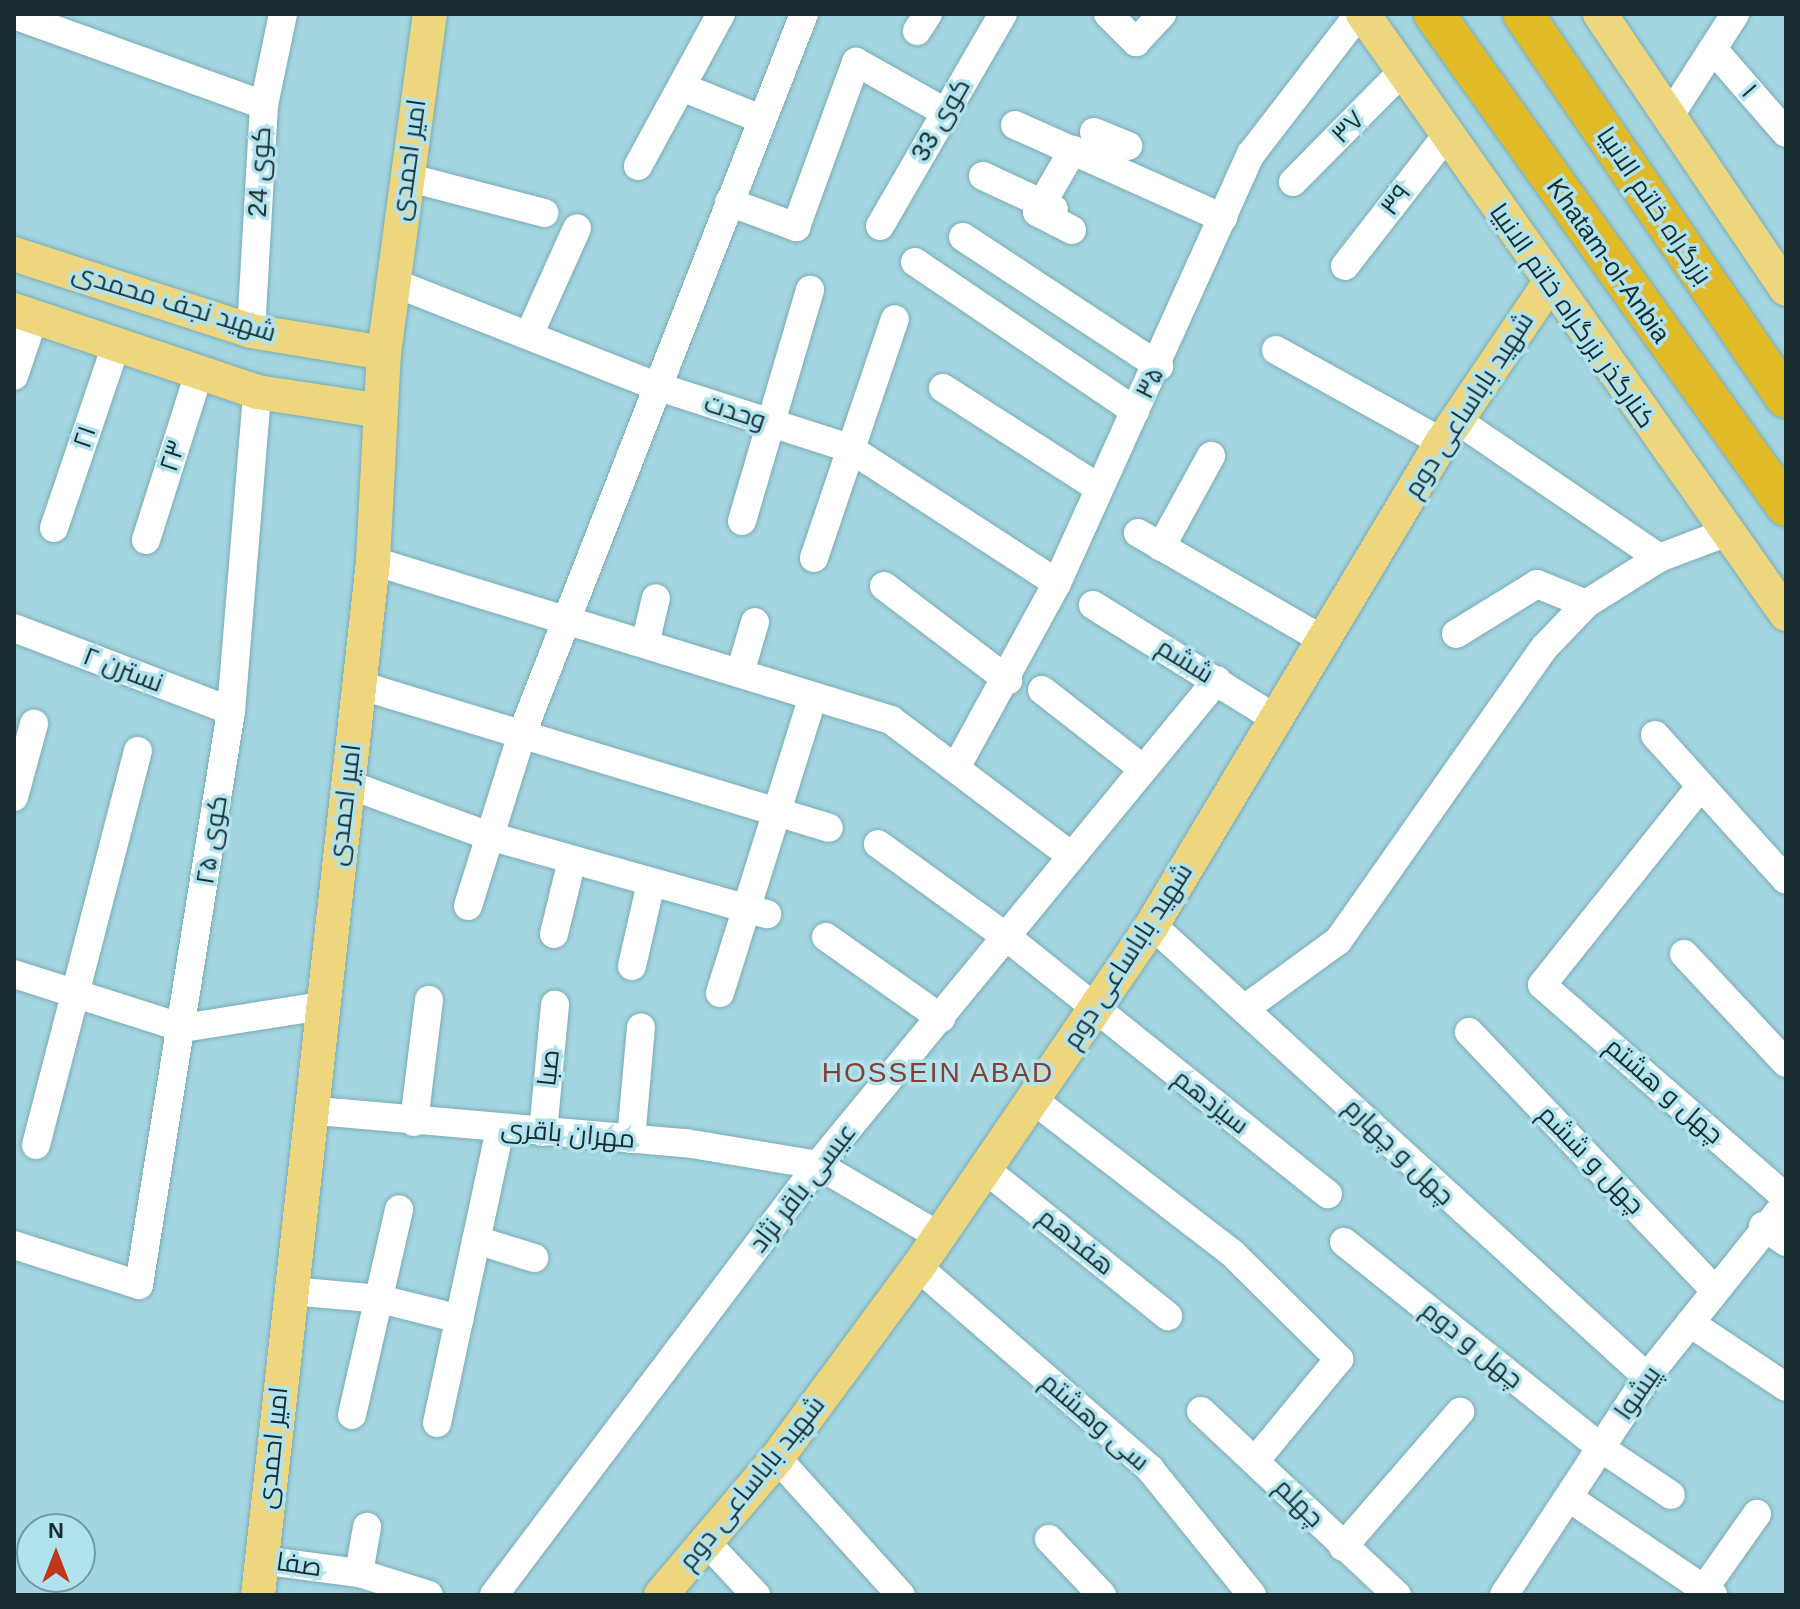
<!DOCTYPE html>
<html>
<head>
<meta charset="utf-8">
<style>
	body { margin:0 }
	#map { position:relative; width:1800px; height:1609px; overflow:hidden; background:#a4d6e1; font-family:Helvetica,Cairo,sans-serif }
	div>[style] { position:absolute }
	.roads { filter:drop-shadow(0 0 2px #7aabb5) drop-shadow(0 0 2px #7aabb5) }
	.minor>* { height:28px; margin:-14px; padding:0 14px; transform-origin:14px; border-radius:14px; background:#fff }
	.major>* { height:34px; margin:-17px; padding:0 17px; transform-origin:17px; border-radius:17px; background:#edd67e }
	.highway>* { height:40px; margin:-20px; padding:0 20px; transform-origin:20px; border-radius:20px; background:#e1ba28 }
	span { translate:-50% -50%; white-space:nowrap; text-align:center; line-height:1.15; -webkit-text-stroke:7px #b1e3ee; paint-order:stroke }
	.street-label { font-size:26px; color:#182c30 }
	.neighbourhood-label { font-size:28px; color:#853f31; letter-spacing:2px }
	.frame { position:absolute; inset:0; border:16px solid #182c30; pointer-events:none }
	.north { position:absolute; left:16px; top:1513px; width:80px; height:80px; box-sizing:border-box; background:#b1e3ee; border:2px solid #749aa2; border-radius:50%; rotate:0deg; font-size:22px; font-weight:700; line-height:32px; text-align:center; color:#182c30 }
	.north::after { content:''; display:block; margin:auto; width:28px; height:36px; background:#c1361b; clip-path:polygon(50% 0,100% 100%,50% 72%,0 100%) }
</style>
</head>
<body>
<div id="map">
	<div class="roads">
		<div class="minor">
			<div style="left:1108px;top:14px;width:40px;rotate:45deg"></div>
			<div style="left:1136px;top:42px;width:38px;rotate:-47deg"></div>
			<div style="left:14px;top:15px;width:266px;rotate:19.8deg"></div>
			<div style="left:917px;top:31px;width:20px;rotate:-57deg"></div>
			<div style="left:1713px;top:49px;width:111px;rotate:49deg"></div>
			<div style="left:684px;top:88px;width:83px;rotate:21.9deg"></div>
			<div style="left:1669px;top:117px;width:122px;rotate:-57.3deg"></div>
			<div style="left:1015px;top:125px;width:228px;rotate:24.1deg"></div>
			<div style="left:1094px;top:132px;width:37px;rotate:22deg"></div>
			<div style="left:638px;top:166px;width:173px;rotate:-61.4deg"></div>
			<div style="left:983px;top:176px;width:78px;rotate:24.9deg"></div>
			<div style="left:406px;top:177px;width:143px;rotate:14.6deg"></div>
			<div style="left:1293px;top:182px;width:156px;rotate:-45.3deg"></div>
			<div style="left:729px;top:202px;width:72px;rotate:20.5deg"></div>
			<div style="left:796px;top:227px;width:176px;rotate:-70deg"></div>
			<div style="left:856px;top:62px;width:102px;rotate:29.3deg"></div>
			<div style="left:880px;top:226px;width:245px;rotate:-59.9deg"></div>
			<div style="left:1072px;top:230px;width:39px;rotate:-153deg"></div>
			<div style="left:1037px;top:212px;width:72px;rotate:-59.9deg"></div>
			<div style="left:963px;top:237px;width:235px;rotate:33.4deg"></div>
			<div style="left:915px;top:262px;width:266px;rotate:34.1deg"></div>
			<div style="left:1345px;top:266px;width:166px;rotate:-52.1deg"></div>
			<div style="left:392px;top:282px;width:287px;rotate:21.5deg"></div>
			<div style="left:659px;top:387px;width:200px;rotate:17.8deg"></div>
			<div style="left:849px;top:448px;width:248px;rotate:33deg"></div>
			<div style="left:251px;top:331px;width:226px;rotate:-86.7deg"></div>
			<div style="left:264px;top:105px;width:93px;rotate:-78.2deg"></div>
			<div style="left:529px;top:335px;width:117px;rotate:-65.8deg"></div>
			<div style="left:1276px;top:350px;width:190px;rotate:29deg"></div>
			<div style="left:14px;top:376px;width:62px;rotate:-71.3deg"></div>
			<div style="left:943px;top:388px;width:183px;rotate:32.7deg"></div>
			<div style="left:1457px;top:420px;width:245px;rotate:34.3deg"></div>
			<div style="left:742px;top:521px;width:241px;rotate:-73.6deg"></div>
			<div style="left:54px;top:528px;width:193px;rotate:-71.3deg"></div>
			<div style="left:1138px;top:533px;width:214px;rotate:30deg"></div>
			<div style="left:146px;top:540px;width:175px;rotate:-72.4deg"></div>
			<div style="left:1161px;top:547px;width:104px;rotate:-61.2deg"></div>
			<div style="left:814px;top:558px;width:252px;rotate:-71.3deg"></div>
			<div style="left:373px;top:561px;width:542px;rotate:17.06deg"></div>
			<div style="left:891px;top:720px;width:223px;rotate:37deg"></div>
			<div style="left:884px;top:586px;width:156px;rotate:37.2deg"></div>
			<div style="left:1093px;top:605px;width:216px;rotate:31.9deg"></div>
			<div style="left:14px;top:628px;width:232px;rotate:20.9deg"></div>
			<div style="left:1456px;top:634px;width:95px;rotate:-31.7deg"></div>
			<div style="left:1537px;top:584px;width:53px;rotate:22.2deg"></div>
			<div style="left:645px;top:644px;width:47px;rotate:-76.6deg"></div>
			<div style="left:740px;top:673px;width:53px;rotate:-73.6deg"></div>
			<div style="left:359px;top:685px;width:491px;rotate:16.9deg"></div>
			<div style="left:1042px;top:690px;width:128px;rotate:38deg"></div>
			<div style="left:1655px;top:735px;width:195px;rotate:47.9deg"></div>
			<div style="left:958px;top:764px;width:206px;rotate:-61.3deg"></div>
			<div style="left:1057px;top:583px;width:471px;rotate:-65.7deg"></div>
			<div style="left:1251px;top:154px;width:177px;rotate:-52.4deg"></div>
			<div style="left:347px;top:784px;width:151px;rotate:20.1deg"></div>
			<div style="left:489px;top:836px;width:289px;rotate:15.7deg"></div>
			<div style="left:1700px;top:787px;width:253px;rotate:128.6deg"></div>
			<div style="left:1542px;top:985px;width:324px;rotate:41.1deg"></div>
			<div style="left:14px;top:797px;width:76px;rotate:-74.7deg"></div>
			<div style="left:878px;top:844px;width:160px;rotate:35.9deg"></div>
			<div style="left:1008px;top:938px;width:410px;rotate:38.7deg"></div>
			<div style="left:468px;top:906px;width:183px;rotate:-72.6deg"></div>
			<div style="left:523px;top:731px;width:770px;rotate:-68.6deg"></div>
			<div style="left:1152px;top:925px;width:670px;rotate:42.4deg"></div>
			<div style="left:554px;top:934px;width:76px;rotate:-76.3deg"></div>
			<div style="left:826px;top:937px;width:141px;rotate:35.2deg"></div>
			<div style="left:1684px;top:954px;width:149px;rotate:46.9deg"></div>
			<div style="left:632px;top:966px;width:85px;rotate:-77.1deg"></div>
			<div style="left:14px;top:974px;width:177px;rotate:17.7deg"></div>
			<div style="left:183px;top:1028px;width:141px;rotate:-9deg"></div>
			<div style="left:720px;top:993px;width:308px;rotate:-72.6deg"></div>
			<div style="left:1247px;top:1007px;width:112px;rotate:-36deg"></div>
			<div style="left:1338px;top:941px;width:358px;rotate:-54.9deg"></div>
			<div style="left:1544px;top:648px;width:61px;rotate:-46.3deg"></div>
			<div style="left:1586px;top:604px;width:86px;rotate:-32.2deg"></div>
			<div style="left:1659px;top:558px;width:71px;rotate:-20.7deg"></div>
			<div style="left:1469px;top:1032px;width:354px;rotate:46.4deg"></div>
			<div style="left:1032px;top:1099px;width:252px;rotate:37.6deg"></div>
			<div style="left:1232px;top:1253px;width:151px;rotate:44.7deg"></div>
			<div style="left:1339px;top:1359px;width:131px;rotate:129.4deg"></div>
			<div style="left:317px;top:1111px;width:370px;rotate:5deg"></div>
			<div style="left:686px;top:1143px;width:134px;rotate:9.5deg"></div>
			<div style="left:818px;top:1165px;width:140px;rotate:30.4deg"></div>
			<div style="left:414px;top:1122px;width:123px;rotate:-83deg"></div>
			<div style="left:543px;top:1132px;width:128px;rotate:-84.6deg"></div>
			<div style="left:631px;top:1139px;width:112px;rotate:-84.9deg"></div>
			<div style="left:36px;top:1145px;width:407px;rotate:-75.5deg"></div>
			<div style="left:985px;top:1169px;width:235px;rotate:38.8deg"></div>
			<div style="left:1763px;top:1226px;width:28px;rotate:35deg"></div>
			<div style="left:476px;top:1240px;width:61px;rotate:17.2deg"></div>
			<div style="left:1344px;top:1242px;width:329px;rotate:38.7deg"></div>
			<div style="left:1601px;top:1448px;width:84px;rotate:33.9deg"></div>
			<div style="left:14px;top:1245px;width:131px;rotate:17.7deg"></div>
			<div style="left:139px;top:1285px;width:581px;rotate:-80.89deg"></div>
			<div style="left:231px;top:711px;width:320px;rotate:-85.3deg"></div>
			<div style="left:918px;top:1267px;width:308px;rotate:41deg"></div>
			<div style="left:1150px;top:1469px;width:162px;rotate:51deg"></div>
			<div style="left:291px;top:1291px;width:89px;rotate:5.1deg"></div>
			<div style="left:380px;top:1299px;width:82px;rotate:14deg"></div>
			<div style="left:1690px;top:1323px;width:115px;rotate:33.7deg"></div>
			<div style="left:1201px;top:1411px;width:269px;rotate:43.2deg"></div>
			<div style="left:352px;top:1415px;width:211px;rotate:-77.1deg"></div>
			<div style="left:437px;top:1423px;width:302px;rotate:-77.9deg"></div>
			<div style="left:777px;top:1458px;width:185px;rotate:47.9deg"></div>
			<div style="left:1569px;top:1498px;width:174px;rotate:34deg"></div>
			<div style="left:1049px;top:1539px;width:77px;rotate:46.6deg"></div>
			<div style="left:706px;top:1542px;width:73px;rotate:46.7deg"></div>
			<div style="left:1343px;top:1547px;width:179px;rotate:-49.1deg"></div>
			<div style="left:261px;top:1560px;width:99px;rotate:7.6deg"></div>
			<div style="left:359px;top:1573px;width:73px;rotate:17.4deg"></div>
			<div style="left:359px;top:1573px;width:47px;rotate:-80.1deg"></div>
			<div style="left:1704px;top:1589px;width:92px;rotate:-54.8deg"></div>
			<div style="left:494px;top:1595px;width:538px;rotate:-53deg"></div>
			<div style="left:818px;top:1165px;width:628px;rotate:-50.56deg"></div>
			<div style="left:1504px;top:1595px;width:261px;rotate:-56.7deg"></div>
			<div style="left:1647px;top:1377px;width:223px;rotate:-51.4deg"></div>
		</div>
		<div class="major">
			<div style="left:1363px;top:14px;width:734px;rotate:54.82deg"></div>
			<div style="left:1600px;top:14px;width:332px;rotate:55.9deg"></div>
			<div style="left:14px;top:254px;width:249px;rotate:18deg"></div>
			<div style="left:251px;top:331px;width:135px;rotate:9.4deg"></div>
			<div style="left:14px;top:310px;width:256px;rotate:18.6deg"></div>
			<div style="left:257px;top:392px;width:125px;rotate:8.7deg"></div>
			<div style="left:258px;top:1595px;width:1040px;rotate:-83.65deg"></div>
			<div style="left:373px;top:561px;width:208px;rotate:-87deg"></div>
			<div style="left:384px;top:353px;width:342px;rotate:-82.3deg"></div>
			<div style="left:661px;top:1595px;width:180px;rotate:-49.7deg"></div>
			<div style="left:777px;top:1458px;width:237px;rotate:-53.6deg"></div>
			<div style="left:918px;top:1267px;width:414px;rotate:-55.6deg"></div>
			<div style="left:1152px;top:925px;width:563px;rotate:-59.02deg"></div>
			<div style="left:1442px;top:442px;width:191px;rotate:-55.9deg"></div>
		</div>
		<div class="highway">
			<div style="left:1434px;top:14px;width:605px;rotate:54.42deg"></div>
			<div style="left:1523px;top:14px;width:465px;rotate:55.6deg"></div>
		</div>
	</div>
	<div class="street-label">
		<span style="left:1749px;top:91px;rotate:49deg">۱</span>
		<span style="left:941px;top:120px;rotate:-60deg">کوی 33</span>
		<span style="left:1348px;top:127px;rotate:-45deg">۳۷</span>
		<span style="left:409px;top:160px;rotate:-82deg">امیر احمدی</span>
		<span style="left:260px;top:172px;rotate:-87deg">کوی 24</span>
		<span style="left:1396px;top:200px;rotate:-52deg">۳۹</span>
		<span style="left:1654px;top:206px;rotate:56deg">بزرگراه خاتم الانبیا</span>
		<span style="left:1608px;top:261px;rotate:55deg">Khatam-ol-Anbia</span>
		<span style="left:174px;top:303px;rotate:17deg">شهید نجف محمدی</span>
		<span style="left:1572px;top:316px;rotate:55deg">کنارگذر بزرگراه خاتم الانبیا</span>
		<span style="left:1150px;top:383px;rotate:-63deg">۳۵</span>
		<span style="left:1469px;top:405px;rotate:-57deg">شهید باباساعی دوم</span>
		<span style="left:735px;top:412px;rotate:18deg">وحدت</span>
		<span style="left:85px;top:437px;rotate:-71deg">۲۱</span>
		<span style="left:173px;top:456px;rotate:-72deg">۲۳</span>
		<span style="left:1185px;top:661px;rotate:32deg">ششم</span>
		<span style="left:123px;top:670px;rotate:21deg">نسترن ۲</span>
		<span style="left:345px;top:805px;rotate:-83deg">امیر احمدی</span>
		<span style="left:212px;top:840px;rotate:-81deg">کوی ۲۵</span>
		<span style="left:1128px;top:956px;rotate:-57deg">شهید باباساعی دوم</span>
		<span style="left:549px;top:1068px;rotate:-84deg">صبا</span>
		<span style="left:1664px;top:1091px;rotate:41deg">چهل و هشتم</span>
		<span style="left:1211px;top:1102px;rotate:38deg">سیزدهم</span>
		<span style="left:568px;top:1134px;rotate:5deg">مهران باقری</span>
		<span style="left:1399px;top:1152px;rotate:44deg">چهل و چهارم</span>
		<span style="left:1591px;top:1160px;rotate:46deg">چهل و ششم</span>
		<span style="left:803px;top:1188px;rotate:-52deg">عیسی باقر نژاد</span>
		<span style="left:1076px;top:1242px;rotate:39deg">هفدهم</span>
		<span style="left:1472px;top:1345px;rotate:39deg">چهل و دوم</span>
		<span style="left:1638px;top:1393px;rotate:-55deg">پیشوا</span>
		<span style="left:1095px;top:1422px;rotate:41deg">سی وهشتم</span>
		<span style="left:273px;top:1448px;rotate:-84deg">امیر احمدی</span>
		<span style="left:752px;top:1483px;rotate:-51deg">شهید باباساعی دوم</span>
		<span style="left:1299px;top:1503px;rotate:45deg">چهلم</span>
		<span style="left:299px;top:1565px;rotate:8deg">صفا</span>
	</div>
	<div class="neighbourhood-label">
		<span style="left:938px;top:1073px">HOSSEIN ABAD</span>
	</div>
	<div class="frame"></div>
	<div class="north">N</div>
</div>
</body>
</html>
